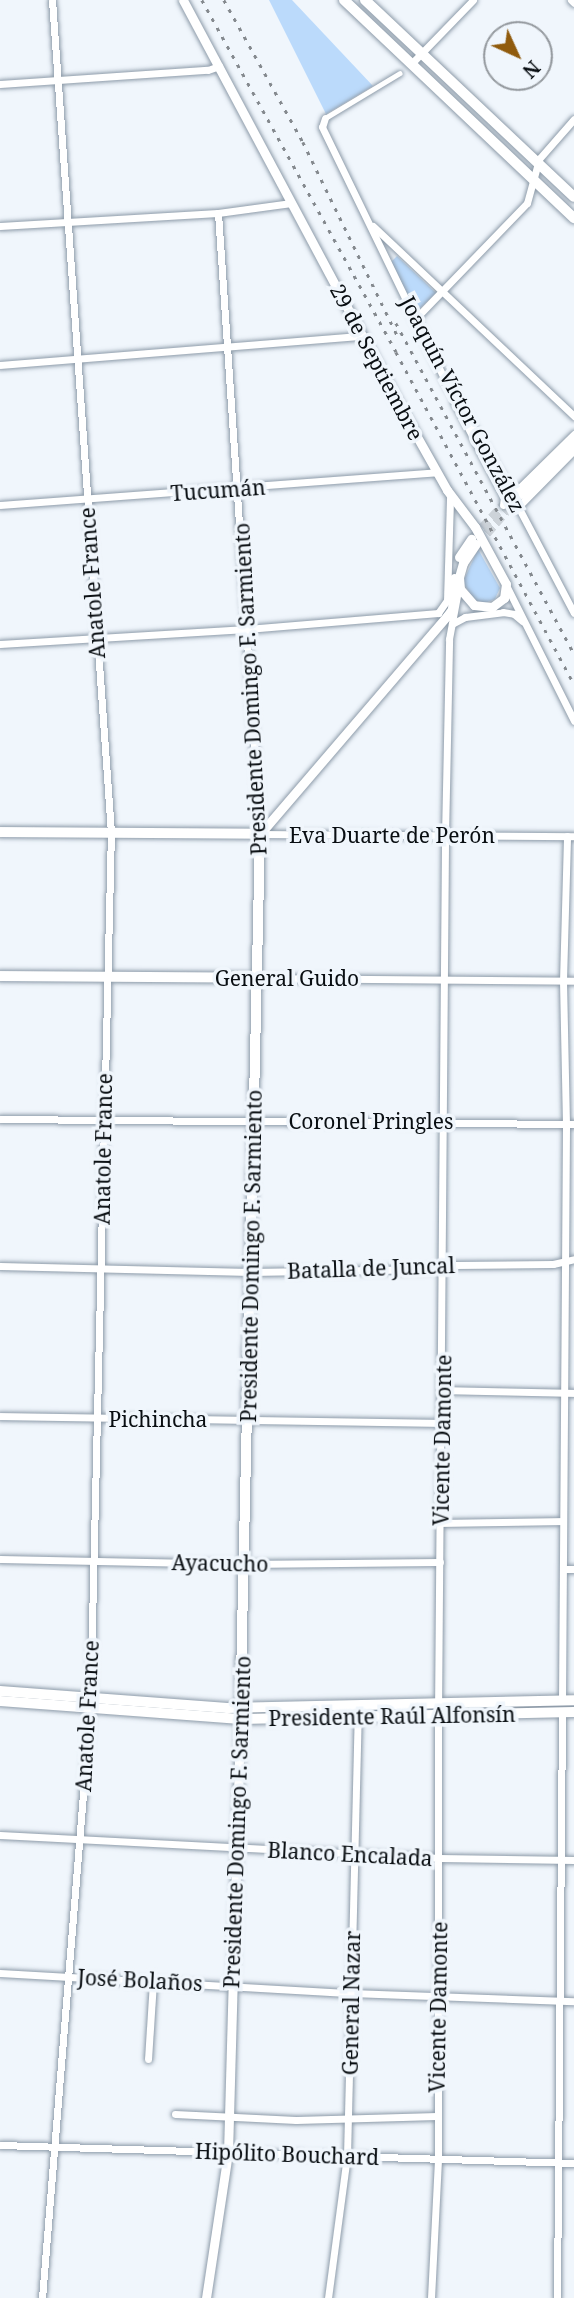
<!DOCTYPE html>
<html>
<head>
<meta charset="utf-8">
<style>
	body { margin:0 }
	#map { position:relative; width:574px; height:2298px; overflow:hidden; background:#f0f6fc; font-family:"Noto Serif",serif }
	div>[style] { position:absolute }
	.green>* { inset:0; background:#bbdafb }
	.tertiary-tunnel>* { height:9px; margin-top:-4.5px; transform-origin:0; background:repeating-linear-gradient(90deg,#cdd3d9 0 9px,transparent 0 13.5px) }
	.roads { filter:drop-shadow(0 0 2px #8d9ba9) drop-shadow(0 0 2px #8d9ba9) }
	.pedestrian>* { height:5px; margin:-2.5px; padding:0 2.5px; transform-origin:2.5px; border-radius:2.5px; background:#fff }
	.minor>* { height:7px; margin:-3.5px; padding:0 3.5px; transform-origin:3.5px; border-radius:3.5px; background:#fff }
	.tertiary>* { height:9px; margin:-4.5px; padding:0 4.5px; transform-origin:4.5px; border-radius:4.5px; background:#fff }
	.secondary>* { height:10px; margin:-5px; padding:0 5px; transform-origin:5px; border-radius:5px; background:#fff }
	.primary>* { height:10px; margin:-5px; padding:0 5px; transform-origin:5px; border-radius:5px; background:#fff }
	.rail>* { height:2.5px; margin-top:-1.25px; transform-origin:0; background:repeating-linear-gradient(90deg,#84898e 0 3.5px,transparent 0 10.5px) }
	span { translate:-50% -50%; white-space:nowrap; text-align:center; line-height:1.15; -webkit-text-stroke:7px #f0f6fc; paint-order:stroke }
	.street-label { font-size:21px; color:#090e12 }
	.north { position:absolute; left:483px; top:21px; width:70px; height:70px; box-sizing:border-box; background:#f0f6fc; border:2px solid #94999e; border-radius:50%; rotate:135deg; font-size:19px; font-weight:700; line-height:28px; text-align:center; color:#090e12 }
	.north::after { content:''; display:block; margin:auto; width:24px; height:32px; background:#905b0d; clip-path:polygon(50% 0,100% 100%,50% 72%,0 100%) }
</style>
</head>
<body>
<div id="map">
	<div class="green">
		<div style="clip-path:polygon(269px 0,292px 0,373px 86px,326px 114px)"></div>
		<div style="clip-path:polygon(397px 256px,436px 293px,416px 312px,391px 262px)"></div>
		<div style="clip-path:polygon(478px 549px,500px 588px,495px 599px,485px 603px,474px 600px,463px 582px)"></div>
	</div>
	<div class="tertiary-tunnel">
		<div style="left:473px;top:537px;width:44px;rotate:-46.8deg"></div>
		<div style="left:478px;top:543px;width:62px;rotate:-48.9deg"></div>
	</div>
	<div class="roads">
		<div class="pedestrian">
			<div style="left:325px;top:118px;width:87px;rotate:-31deg"></div>
		</div>
		<div class="minor">
			<div style="left:571px;top:0;width:4px;rotate:45deg"></div>
			<div style="left:411px;top:64px;width:89px;rotate:-45.9deg"></div>
			<div style="left:0;top:84px;width:208px;rotate:-3.9deg"></div>
			<div style="left:208px;top:70px;width:12px;rotate:-20deg"></div>
			<div style="left:325px;top:118px;width:9px;rotate:108deg"></div>
			<div style="left:322px;top:127px;width:286px;rotate:64.1deg"></div>
			<div style="left:447px;top:384px;width:129px;rotate:59.6deg"></div>
			<div style="left:512px;top:495px;width:133px;rotate:62.3deg"></div>
			<div style="left:218px;top:213px;width:622px;rotate:86.13deg"></div>
			<div style="left:260px;top:834px;width:314px;rotate:0.4deg"></div>
			<div style="left:0;top:226px;width:218px;rotate:-3.4deg"></div>
			<div style="left:218px;top:213px;width:74px;rotate:-7.8deg"></div>
			<div style="left:373px;top:226px;width:277px;rotate:43.4deg"></div>
			<div style="left:415px;top:319px;width:161px;rotate:-46deg"></div>
			<div style="left:527px;top:203px;width:46px;rotate:-74.7deg"></div>
			<div style="left:539px;top:159px;width:53px;rotate:-48.8deg"></div>
			<div style="left:0;top:365px;width:363px;rotate:-4.6deg"></div>
			<div style="left:454px;top:401px;width:108px;rotate:62.5deg"></div>
			<div style="left:504px;top:497px;width:8px;rotate:97deg"></div>
			<div style="left:512px;top:495px;width:87px;rotate:-44.5deg"></div>
			<div style="left:0;top:505px;width:438px;rotate:-4.3deg"></div>
			<div style="left:518px;top:507px;width:80px;rotate:-45.5deg"></div>
			<div style="left:506px;top:585px;width:152px;rotate:63.4deg"></div>
			<div style="left:452px;top:624px;width:15px;rotate:-28deg"></div>
			<div style="left:465px;top:617px;width:38px;rotate:-7deg"></div>
			<div style="left:503px;top:612px;width:11px;rotate:10deg"></div>
			<div style="left:514px;top:614px;width:11px;rotate:41deg"></div>
			<div style="left:0;top:644px;width:247px;rotate:-3.5deg"></div>
			<div style="left:247px;top:629px;width:192px;rotate:-4.8deg"></div>
			<div style="left:438px;top:613px;width:16px;rotate:-55deg"></div>
			<div style="left:447px;top:600px;width:104px;rotate:-88.3deg"></div>
			<div style="left:257px;top:978px;width:317px;rotate:0.5deg"></div>
			<div style="left:0;top:1119px;width:574px;rotate:0.5deg"></div>
			<div style="left:0;top:1266px;width:250px;rotate:1.4deg"></div>
			<div style="left:250px;top:1272px;width:184px;rotate:-0.9deg"></div>
			<div style="left:434px;top:1269px;width:21px;rotate:-11deg"></div>
			<div style="left:455px;top:1265px;width:98px;rotate:-0.6deg"></div>
			<div style="left:553px;top:1264px;width:22px;rotate:-13deg"></div>
			<div style="left:442px;top:1390px;width:132px;rotate:1.3deg"></div>
			<div style="left:0;top:1416px;width:442px;rotate:0.9deg"></div>
			<div style="left:441px;top:1523px;width:122px;rotate:-0.9deg"></div>
			<div style="left:0;top:1559px;width:243px;rotate:1.2deg"></div>
			<div style="left:243px;top:1564px;width:197px;rotate:-0.6deg"></div>
			<div style="left:563px;top:1569px;width:11px"></div>
			<div style="left:562px;top:1701px;width:577px;rotate:-89.6deg"></div>
			<div style="left:566px;top:1124px;width:143px;rotate:-91.2deg"></div>
			<div style="left:563px;top:981px;width:145px;rotate:-88.4deg"></div>
			<div style="left:0;top:1835px;width:440px;rotate:3deg"></div>
			<div style="left:439px;top:1858px;width:135px;rotate:0.8deg"></div>
			<div style="left:0;top:1973px;width:352px;rotate:3.3deg"></div>
			<div style="left:351px;top:1993px;width:223px;rotate:2.1deg"></div>
			<div style="left:148px;top:2059px;width:78px;rotate:-86.3deg"></div>
			<div style="left:175px;top:2114px;width:121px;rotate:2.8deg"></div>
			<div style="left:296px;top:2120px;width:141px;rotate:-1.6deg"></div>
			<div style="left:0;top:2145px;width:574px;rotate:1.8deg"></div>
			<div style="left:42px;top:2298px;width:592px;rotate:-85.35deg"></div>
			<div style="left:90px;top:1708px;width:875px;rotate:-88.63deg"></div>
			<div style="left:111px;top:833px;width:835px;rotate:-94.05deg"></div>
			<div style="left:328px;top:2298px;width:143px;rotate:-82.4deg"></div>
			<div style="left:347px;top:2156px;width:449px;rotate:-88.6deg"></div>
			<div style="left:431px;top:2298px;width:140px;rotate:-87.1deg"></div>
			<div style="left:438px;top:2158px;width:443px;rotate:-90deg"></div>
			<div style="left:438px;top:1715px;width:879px;rotate:-89.54deg"></div>
			<div style="left:445px;top:836px;width:197px;rotate:-88.8deg"></div>
			<div style="left:449px;top:639px;width:55px;rotate:-79.5deg"></div>
			<div style="left:557px;top:2298px;width:586px;rotate:-89.51deg"></div>
		</div>
		<div class="tertiary">
			<div style="left:183px;top:0;width:457px;rotate:61.9deg"></div>
			<div style="left:398px;top:403px;width:100px;rotate:60.6deg"></div>
			<div style="left:447px;top:490px;width:46px;rotate:52.9deg"></div>
			<div style="left:475px;top:527px;width:65px;rotate:61.5deg"></div>
			<div style="left:506px;top:584px;width:14px;rotate:98deg"></div>
			<div style="left:504px;top:598px;width:15px;rotate:143deg"></div>
			<div style="left:492px;top:607px;width:18px;rotate:-174deg"></div>
			<div style="left:474px;top:605px;width:21px;rotate:-131deg"></div>
			<div style="left:460px;top:589px;width:12px;rotate:-95deg"></div>
			<div style="left:459px;top:577px;width:15px;rotate:-74deg"></div>
			<div style="left:463px;top:563px;width:23px;rotate:-56deg"></div>
			<div style="left:521px;top:494px;width:75px;rotate:-45deg"></div>
			<div style="left:459px;top:557px;width:22px;rotate:-56deg"></div>
			<div style="left:260px;top:834px;width:287px;rotate:-49.4deg"></div>
			<div style="left:447px;top:616px;width:9px;rotate:-54deg"></div>
			<div style="left:452px;top:609px;width:31px;rotate:-86deg"></div>
			<div style="left:206px;top:2298px;width:147px;rotate:-81.4deg"></div>
			<div style="left:228px;top:2153px;width:434px;rotate:-88.4deg"></div>
		</div>
		<div class="secondary">
			<div style="left:0;top:832px;width:260px;rotate:0.4deg"></div>
			<div style="left:260px;top:834px;width:885px;rotate:91.29deg"></div>
			<div style="left:0;top:976px;width:257px;rotate:0.4deg"></div>
			<div style="left:0;top:1691px;width:228px;rotate:4.3deg"></div>
			<div style="left:227px;top:1708px;width:347px;rotate:-1.3deg"></div>
			<div style="left:0;top:1701px;width:241px;rotate:4.3deg"></div>
			<div style="left:240px;top:1719px;width:334px;rotate:-1.2deg"></div>
		</div>
		<div class="primary">
			<div style="left:344px;top:0;width:317px;rotate:43.5deg"></div>
			<div style="left:365px;top:0;width:287px;rotate:43.3deg"></div>
		</div>
	</div>
	<div class="rail">
		<div style="left:202px;top:0;width:402px;rotate:61.1deg"></div>
		<div style="left:396px;top:352px;width:377px;rotate:61.8deg"></div>
		<div style="left:224px;top:0;width:162px;rotate:60.9deg"></div>
		<div style="left:303px;top:142px;width:215px;rotate:64deg"></div>
		<div style="left:396px;top:323px;width:375px;rotate:61.7deg"></div>
	</div>
	<div class="street-label">
		<span style="left:377px;top:362px;rotate:62deg">29 de Septiembre</span>
		<span style="left:463px;top:404px;rotate:62deg">Joaquín Víctor González</span>
		<span style="left:218px;top:490px;rotate:-4deg">Tucumán</span>
		<span style="left:92px;top:583px;rotate:-94deg">Anatole France</span>
		<span style="left:250px;top:689px;rotate:-93deg">Presidente Domingo F. Sarmiento</span>
		<span style="left:392px;top:835px">Eva Duarte de Perón</span>
		<span style="left:287px;top:978px">General Guido</span>
		<span style="left:371px;top:1121px">Coronel Pringles</span>
		<span style="left:103px;top:1149px;rotate:-89deg">Anatole France</span>
		<span style="left:251px;top:1256px;rotate:-89deg">Presidente Domingo F. Sarmiento</span>
		<span style="left:371px;top:1268px;rotate:-2deg">Batalla de Juncal</span>
		<span style="left:158px;top:1419px">Pichincha</span>
		<span style="left:442px;top:1440px;rotate:-89deg">Vicente Damonte</span>
		<span style="left:220px;top:1563px;rotate:1deg">Ayacucho</span>
		<span style="left:87px;top:1716px;rotate:-87deg">Anatole France</span>
		<span style="left:392px;top:1716px;rotate:-1deg">Presidente Raúl Alfonsín</span>
		<span style="left:237px;top:1822px;rotate:-88deg">Presidente Domingo F. Sarmiento</span>
		<span style="left:350px;top:1854px;rotate:3deg">Blanco Encalada</span>
		<span style="left:140px;top:1980px;rotate:3deg">José Bolaños</span>
		<span style="left:351px;top:2003px;rotate:-89deg">General Nazar</span>
		<span style="left:438px;top:2007px;rotate:-89deg">Vicente Damonte</span>
		<span style="left:287px;top:2154px;rotate:2deg">Hipólito Bouchard</span>
	</div>
	<div class="north">N</div>
</div>
</body>
</html>
